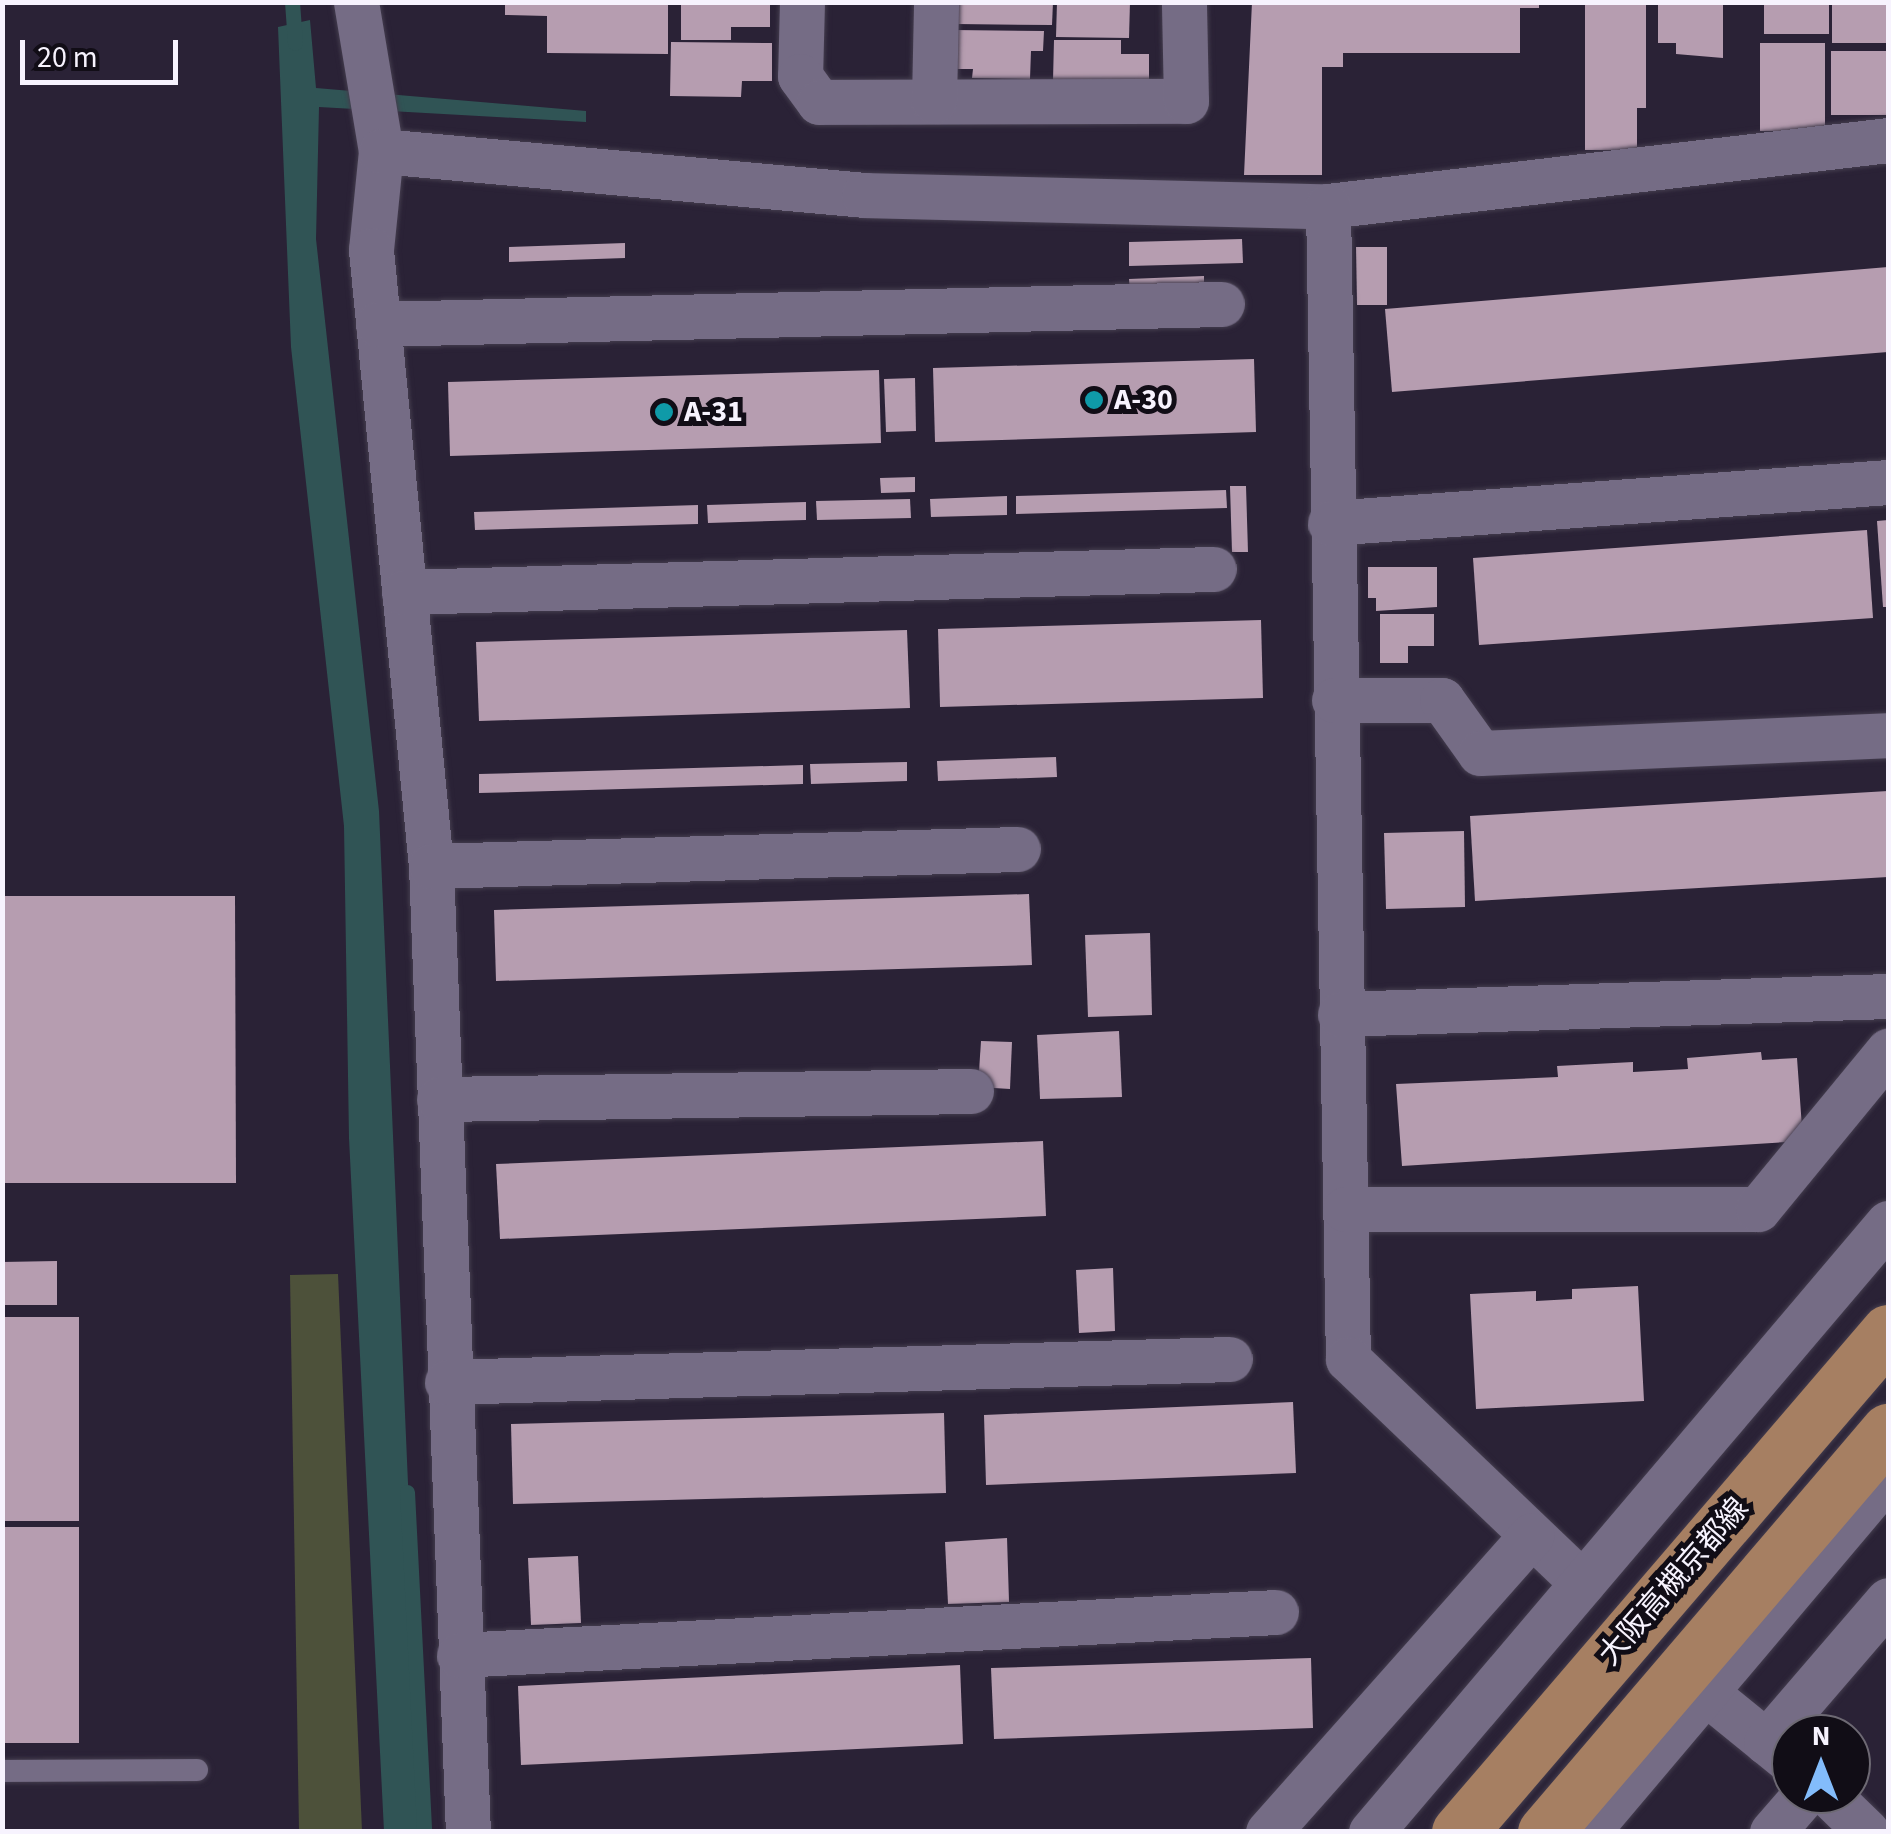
<!DOCTYPE html>
<html>
<head>
<meta charset="utf-8">
<style>
	body { margin:0 }
	#map { position:relative; width:1891px; height:1834px; overflow:hidden; background:#2a2236; font-family:"Source Sans 3","Noto Sans JP",sans-serif }
	div>[style] { position:absolute }
	.green>* { inset:0; background:#4d513a }
	.water>* { inset:0; background:#305455 }
	.stream>* { height:15px; margin:-7.5px; padding:0 7.5px; transform-origin:7.5px; border-radius:7.5px; background:#305455 }
	.building>* { inset:0; background:#b69db0 }
	.roads { filter:drop-shadow(0 0 2px #443d4e) drop-shadow(0 0 2px #443d4e) }
	.service>* { height:22px; margin:-11px; padding:0 11px; transform-origin:11px; border-radius:11px; background:#756c85 }
	.minor>* { height:45px; margin:-22.5px; padding:0 22.5px; transform-origin:22.5px; border-radius:22.5px; background:#756c85 }
	.primary>* { height:55px; margin:-27.5px; padding:0 27.5px; transform-origin:27.5px; border-radius:27.5px; background:#a67f62 }
	.dots>* { width:28px; height:28px; translate:-50% -50%; box-sizing:border-box; border:5px solid #110d16; border-radius:50% }
	span { translate:-50% -50%; white-space:nowrap; text-align:center; line-height:1.15; -webkit-text-stroke:10px #110d16; paint-order:stroke }
	.poi-label { font-size:30px; color:#f7f3fe; font-weight:700 }
	.left { translate:0 -50%; text-align:left }
	.street-label { font-size:30px; color:#f7f3fe }
	.frame { position:absolute; inset:0; border:5px solid #f7f3fe; pointer-events:none }
	.north { position:absolute; left:1771px; top:1714px; width:100px; height:100px; box-sizing:border-box; background:#110d16; border:2px solid #6d6973; border-radius:50%; rotate:0deg; font-size:28px; font-weight:700; line-height:40px; text-align:center; color:#f7f3fe }
	.north::after { content:''; display:block; margin:auto; width:35px; height:45px; background:#83bcfb; clip-path:polygon(50% 0,100% 100%,50% 72%,0 100%) }
	.scale { position:absolute; left:20px; top:40px; width:158px; height:45px; box-sizing:border-box; border:5px solid #f7f3fe; border-top:0; padding-left:12px; font-size:30px; line-height:35px; white-space:nowrap; color:#f7f3fe; -webkit-text-stroke:8px #110d16; paint-order:stroke }
</style>
</head>
<body>
<div id="map">
	<div class="green">
		<div style="clip-path:polygon(338px 1274px,362px 1831px,299px 1831px,290px 1275px)"></div>
	</div>
	<div class="water">
		<div style="clip-path:polygon(310px 20px,316px 88px,586px 111px,586px 122px,319px 107px,316px 239px,379px 811px,423px 1831px,384px 1831px,349px 1138px,344px 826px,291px 347px,278px 27px)"></div>
	</div>
	<div class="stream">
		<div style="left:292px;top:2px;width:41px;rotate:85.8deg"></div>
		<div style="left:407px;top:1492px;width:340px;rotate:87.1deg"></div>
	</div>
	<div class="building">
		<div style="clip-path:polygon(505px 2px,668px 2px,668px 54px,547px 53px,547px 16px,505px 15px)"></div>
		<div style="clip-path:polygon(681px 2px,770px 2px,770px 27px,731px 27px,731px 40px,681px 40px)"></div>
		<div style="clip-path:polygon(957px 2px,1053px 2px,1052px 25px,956px 24px)"></div>
		<div style="clip-path:polygon(1057px 2px,1130px 2px,1129px 38px,1056px 37px)"></div>
		<div style="clip-path:polygon(1252px 2px,1539px 2px,1539px 8px,1520px 8px,1520px 53px,1343px 53px,1343px 67px,1322px 67px,1322px 175px,1244px 175px)"></div>
		<div style="clip-path:polygon(1585px 2px,1646px 2px,1646px 108px,1637px 108px,1637px 150px,1585px 150px)"></div>
		<div style="clip-path:polygon(1658px 2px,1723px 2px,1723px 58px,1676px 54px,1676px 43px,1658px 43px)"></div>
		<div style="clip-path:polygon(1764px 2px,1829px 2px,1829px 34px,1764px 34px)"></div>
		<div style="clip-path:polygon(1832px 2px,1887px 2px,1888px 43px,1832px 43px)"></div>
		<div style="clip-path:polygon(953px 30px,1044px 31px,1043px 51px,1031px 51px,1030px 79px,972px 78px,973px 69px,953px 69px)"></div>
		<div style="clip-path:polygon(1054px 40px,1121px 40px,1121px 54px,1149px 54px,1149px 81px,1053px 80px)"></div>
		<div style="clip-path:polygon(671px 42px,772px 43px,772px 81px,742px 81px,741px 97px,670px 96px)"></div>
		<div style="clip-path:polygon(1760px 43px,1825px 43px,1825px 131px,1760px 131px)"></div>
		<div style="clip-path:polygon(1831px 51px,1888px 51px,1888px 115px,1831px 115px)"></div>
		<div style="clip-path:polygon(1242px 239px,1243px 263px,1129px 266px,1129px 242px)"></div>
		<div style="clip-path:polygon(625px 243px,625px 258px,509px 262px,509px 247px)"></div>
		<div style="clip-path:polygon(1356px 247px,1387px 247px,1387px 305px,1357px 305px)"></div>
		<div style="clip-path:polygon(1888px 267px,1888px 352px,1392px 392px,1385px 309px)"></div>
		<div style="clip-path:polygon(1204px 276px,1204px 293px,1130px 295px,1129px 279px)"></div>
		<div style="clip-path:polygon(1254px 359px,1256px 432px,935px 442px,933px 368px)"></div>
		<div style="clip-path:polygon(879px 370px,881px 443px,450px 456px,448px 382px)"></div>
		<div style="clip-path:polygon(915px 378px,916px 431px,886px 432px,884px 379px)"></div>
		<div style="clip-path:polygon(915px 477px,915px 492px,881px 493px,880px 478px)"></div>
		<div style="clip-path:polygon(1230px 486px,1246px 486px,1248px 552px,1232px 552px)"></div>
		<div style="clip-path:polygon(1226px 490px,1227px 508px,1016px 514px,1016px 496px)"></div>
		<div style="clip-path:polygon(1007px 496px,1007px 515px,931px 517px,930px 499px)"></div>
		<div style="clip-path:polygon(910px 499px,911px 518px,817px 520px,816px 501px)"></div>
		<div style="clip-path:polygon(806px 502px,806px 520px,708px 523px,707px 505px)"></div>
		<div style="clip-path:polygon(698px 505px,698px 524px,475px 530px,474px 512px)"></div>
		<div style="clip-path:polygon(1888px 520px,1888px 607px,1883px 607px,1877px 521px)"></div>
		<div style="clip-path:polygon(1867px 530px,1873px 618px,1479px 645px,1473px 558px)"></div>
		<div style="clip-path:polygon(1368px 567px,1437px 567px,1437px 607px,1376px 611px,1376px 598px,1368px 598px)"></div>
		<div style="clip-path:polygon(1380px 614px,1434px 614px,1434px 646px,1408px 646px,1408px 663px,1380px 663px)"></div>
		<div style="clip-path:polygon(1261px 620px,1263px 698px,940px 707px,938px 629px)"></div>
		<div style="clip-path:polygon(907px 630px,910px 708px,479px 721px,476px 642px)"></div>
		<div style="clip-path:polygon(1056px 757px,1057px 777px,938px 781px,937px 761px)"></div>
		<div style="clip-path:polygon(907px 762px,907px 781px,811px 784px,810px 764px)"></div>
		<div style="clip-path:polygon(803px 765px,803px 784px,479px 793px,479px 774px)"></div>
		<div style="clip-path:polygon(1888px 791px,1888px 877px,1475px 901px,1470px 816px)"></div>
		<div style="clip-path:polygon(1464px 831px,1465px 907px,1386px 909px,1384px 833px)"></div>
		<div style="clip-path:polygon(1029px 894px,1032px 965px,496px 981px,494px 910px)"></div>
		<div style="clip-path:polygon(2px 896px,235px 896px,236px 1183px,2px 1183px)"></div>
		<div style="clip-path:polygon(1150px 933px,1152px 1015px,1088px 1017px,1085px 935px)"></div>
		<div style="clip-path:polygon(1119px 1031px,1122px 1097px,1040px 1099px,1037px 1035px)"></div>
		<div style="clip-path:polygon(981px 1041px,1012px 1042px,1010px 1089px,978px 1087px)"></div>
		<div style="clip-path:polygon(1761px 1052px,1762px 1060px,1797px 1058px,1803px 1141px,1402px 1166px,1396px 1084px,1558px 1077px,1557px 1066px,1633px 1062px,1633px 1072px,1688px 1069px,1687px 1058px)"></div>
		<div style="clip-path:polygon(1043px 1141px,1046px 1216px,500px 1239px,496px 1164px)"></div>
		<div style="clip-path:polygon(57px 1261px,57px 1305px,2px 1305px,2px 1262px)"></div>
		<div style="clip-path:polygon(1113px 1268px,1115px 1331px,1079px 1333px,1076px 1270px)"></div>
		<div style="clip-path:polygon(1638px 1286px,1644px 1401px,1476px 1409px,1470px 1294px,1536px 1291px,1536px 1301px,1572px 1299px,1572px 1289px)"></div>
		<div style="clip-path:polygon(2px 1317px,79px 1317px,79px 1521px,2px 1521px)"></div>
		<div style="clip-path:polygon(1293px 1402px,1296px 1473px,986px 1485px,984px 1415px)"></div>
		<div style="clip-path:polygon(944px 1413px,946px 1493px,513px 1504px,511px 1424px)"></div>
		<div style="clip-path:polygon(2px 1527px,79px 1527px,79px 1743px,2px 1743px)"></div>
		<div style="clip-path:polygon(1007px 1538px,1009px 1602px,948px 1604px,945px 1542px)"></div>
		<div style="clip-path:polygon(578px 1556px,581px 1623px,531px 1625px,528px 1558px)"></div>
		<div style="clip-path:polygon(1311px 1658px,1313px 1728px,994px 1739px,991px 1668px)"></div>
		<div style="clip-path:polygon(960px 1665px,963px 1744px,521px 1765px,518px 1686px)"></div>
	</div>
	<div class="roads">
		<div class="service">
			<div style="left:2px;top:1771px;width:195px;rotate:-0.3deg"></div>
		</div>
		<div class="minor">
			<div style="left:356px;top:2px;width:151px;rotate:80.5deg"></div>
			<div style="left:381px;top:151px;width:100px;rotate:95.8deg"></div>
			<div style="left:371px;top:250px;width:619px;rotate:84.44deg"></div>
			<div style="left:431px;top:866px;width:967px;rotate:87.81deg"></div>
			<div style="left:802px;top:2px;width:74px;rotate:91.5deg"></div>
			<div style="left:800px;top:76px;width:32px;rotate:54deg"></div>
			<div style="left:819px;top:102px;width:367px;rotate:-0.2deg"></div>
			<div style="left:1186px;top:101px;width:99px;rotate:-91.2deg"></div>
			<div style="left:934px;top:101px;width:99px;rotate:-88.8deg"></div>
			<div style="left:381px;top:151px;width:485px;rotate:5.2deg"></div>
			<div style="left:864px;top:195px;width:464px;rotate:1.4deg"></div>
			<div style="left:1328px;top:206px;width:564px;rotate:-6.72deg"></div>
			<div style="left:1328px;top:206px;width:1153px;rotate:89.01deg"></div>
			<div style="left:1348px;top:1359px;width:324px;rotate:43.7deg"></div>
			<div style="left:378px;top:324px;width:844px;rotate:-1.36deg"></div>
			<div style="left:1330px;top:523px;width:560px;rotate:-4.2deg"></div>
			<div style="left:404px;top:592px;width:810px;rotate:-1.63deg"></div>
			<div style="left:1334px;top:700px;width:108px"></div>
			<div style="left:1442px;top:700px;width:65px;rotate:54.4deg"></div>
			<div style="left:1480px;top:753px;width:408px;rotate:-2.5deg"></div>
			<div style="left:431px;top:866px;width:587px;rotate:-1.66deg"></div>
			<div style="left:1340px;top:1014px;width:548px;rotate:-1.88deg"></div>
			<div style="left:439px;top:1099px;width:532px;rotate:-0.86deg"></div>
			<div style="left:1345px;top:1209px;width:413px"></div>
			<div style="left:1758px;top:1209px;width:205px;rotate:-50.6deg"></div>
			<div style="left:447px;top:1382px;width:783px;rotate:-1.68deg"></div>
			<div style="left:459px;top:1655px;width:818px;rotate:-3.01deg"></div>
			<div style="left:1705px;top:1692px;width:111px;rotate:39.1deg"></div>
			<div style="left:1766px;top:1742px;width:187px;rotate:-49.3deg"></div>
			<div style="left:1828px;top:1794px;width:54px;rotate:44.3deg"></div>
			<div style="left:1268px;top:1832px;width:397px;rotate:-48.4deg"></div>
			<div style="left:1371px;top:1832px;width:799px;rotate:-49.67deg"></div>
			<div style="left:1587px;top:1832px;width:466px;rotate:-49.8deg"></div>
			<div style="left:1772px;top:1832px;width:50px;rotate:-49deg"></div>
		</div>
		<div class="primary">
			<div style="left:1459px;top:1832px;width:659px;rotate:-49.37deg"></div>
			<div style="left:1545px;top:1832px;width:528px;rotate:-49.46deg"></div>
		</div>
	</div>
	<div class="dots">
		<div style="left:1094px;top:400px;background:#0f9aa8"></div>
		<div style="left:664px;top:412px;background:#0f9aa8"></div>
	</div>
	<div class="poi-label">
		<span class="left" style="left:1114px;top:400px">A-30</span>
		<span class="left" style="left:684px;top:412px">A-31</span>
	</div>
	<div class="street-label">
		<span style="left:1674px;top:1582px;rotate:-49deg">大阪高槻京都線</span>
	</div>
	<div class="frame"></div>
	<div class="north">N</div>
	<div class="scale">20 m</div>
</div>
</body>
</html>
